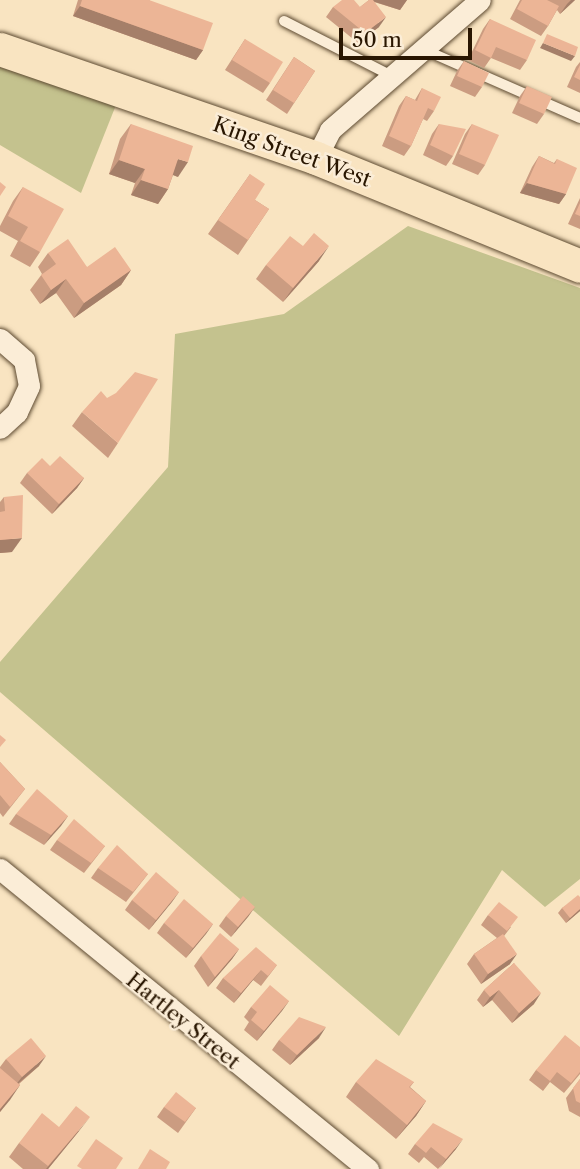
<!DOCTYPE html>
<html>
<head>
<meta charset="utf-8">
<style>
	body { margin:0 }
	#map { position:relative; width:580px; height:1169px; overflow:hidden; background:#f9e4c1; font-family:"Libre Caslon Text",serif }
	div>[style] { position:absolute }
	.green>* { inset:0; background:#c4c28e }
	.roads { filter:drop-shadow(0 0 2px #5d4a31) drop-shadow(0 0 2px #5d4a31) }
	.service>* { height:10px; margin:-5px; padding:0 5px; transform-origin:5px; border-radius:5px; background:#fbedd7 }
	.minor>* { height:21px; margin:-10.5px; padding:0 10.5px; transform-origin:10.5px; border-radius:10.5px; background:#fbedd7 }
	.primary>* { height:33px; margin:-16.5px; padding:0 16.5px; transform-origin:16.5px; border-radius:16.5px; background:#f9e4c1 }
	.wall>* { inset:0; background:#cb9c81 }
	.shaded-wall>* { inset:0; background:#a57f69 }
	.building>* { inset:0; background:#ecb596 }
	span { translate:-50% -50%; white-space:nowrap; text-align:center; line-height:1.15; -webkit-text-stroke:5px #fbedd7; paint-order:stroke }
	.street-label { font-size:21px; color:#291601 }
	.scale { position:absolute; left:339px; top:28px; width:133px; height:32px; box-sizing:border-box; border:4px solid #291601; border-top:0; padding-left:9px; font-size:21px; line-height:24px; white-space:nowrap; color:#291601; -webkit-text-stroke:5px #fbedd7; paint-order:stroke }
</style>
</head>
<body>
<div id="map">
	<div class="green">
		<div style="clip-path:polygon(0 67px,116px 105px,81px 193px,0 145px)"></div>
		<div style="clip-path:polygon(408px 226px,580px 288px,580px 879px,545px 907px,502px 870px,399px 1036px,0 692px,0 662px,168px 467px,175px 334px,284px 314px)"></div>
	</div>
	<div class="roads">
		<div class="service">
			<div style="left:284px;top:21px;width:123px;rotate:27deg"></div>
			<div style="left:425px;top:50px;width:169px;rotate:23.7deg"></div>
		</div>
		<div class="minor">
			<div style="left:316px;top:158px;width:31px;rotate:-63deg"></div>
			<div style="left:330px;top:130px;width:198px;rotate:-40.9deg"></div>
			<div style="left:0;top:339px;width:32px;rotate:41deg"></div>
			<div style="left:24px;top:360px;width:26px;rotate:79deg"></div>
			<div style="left:29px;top:386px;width:29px;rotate:115deg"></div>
			<div style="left:17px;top:412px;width:23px;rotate:137deg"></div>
			<div style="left:0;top:869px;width:475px;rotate:39.2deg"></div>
		</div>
		<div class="primary">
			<div style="left:0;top:49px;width:334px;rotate:19deg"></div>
			<div style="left:316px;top:158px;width:285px;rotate:22.2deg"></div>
		</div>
	</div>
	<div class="wall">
		<div style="clip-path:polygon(78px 0,149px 0,203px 50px,196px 60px,73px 16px)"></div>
		<div style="clip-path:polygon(369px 0,407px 0,400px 10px,374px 2px,379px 27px,358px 43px,326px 17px,333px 7px,360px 7px)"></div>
		<div style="clip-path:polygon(520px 0,575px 0,560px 14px,557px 10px,548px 26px,541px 36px,510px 19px)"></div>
		<div style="clip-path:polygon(490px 19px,527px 60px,520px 70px,491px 58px,484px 68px,468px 60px,483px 29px)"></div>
		<div style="clip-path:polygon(245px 39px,270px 83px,263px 93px,225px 70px)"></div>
		<div style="clip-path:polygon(294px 57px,315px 71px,287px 114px,266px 100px)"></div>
		<div style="clip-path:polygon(464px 61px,482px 87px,475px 97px,450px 86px,457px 71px)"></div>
		<div style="clip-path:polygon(580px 62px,580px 93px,567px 87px,576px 67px)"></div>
		<div style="clip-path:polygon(527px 86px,544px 114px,537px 124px,512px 113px,520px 96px)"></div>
		<div style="clip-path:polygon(422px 88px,434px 111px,427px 121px,423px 119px,411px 146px,404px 156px,382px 146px,399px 106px,406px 96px,415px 100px)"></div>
		<div style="clip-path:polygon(131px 124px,178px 177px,173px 175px,168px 189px,158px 204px,131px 195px,135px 183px,109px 174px,120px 139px)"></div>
		<div style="clip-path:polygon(439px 124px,453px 156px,446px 166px,423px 155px,432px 134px)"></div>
		<div style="clip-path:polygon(472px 124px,485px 165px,478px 175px,452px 164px,465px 134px)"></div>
		<div style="clip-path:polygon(539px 156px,554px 163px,557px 159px,566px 194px,559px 204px,520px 193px,532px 167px)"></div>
		<div style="clip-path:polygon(250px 174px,255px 200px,269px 209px,238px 255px,208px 234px)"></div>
		<div style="clip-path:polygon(23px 187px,40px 252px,30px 267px,10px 256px,18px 241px,0 231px,0 226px,13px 201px)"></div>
		<div style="clip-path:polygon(580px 198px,580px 229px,568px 224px)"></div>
		<div style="clip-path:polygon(48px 253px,87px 267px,131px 270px,121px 285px,74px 318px,56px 293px,40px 304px,30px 290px,42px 274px,38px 267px)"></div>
		<div style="clip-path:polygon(319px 261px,283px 302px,256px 279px,266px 265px)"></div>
		<div style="clip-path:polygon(82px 412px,118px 443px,108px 458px,72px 426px)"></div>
		<div style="clip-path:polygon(50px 466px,84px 478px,77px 488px,52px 514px,20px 483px,27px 473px)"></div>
		<div style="clip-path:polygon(4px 497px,12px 552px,0 553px,0 502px)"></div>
		<div style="clip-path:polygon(0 762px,25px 789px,3px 817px,0 813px)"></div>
		<div style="clip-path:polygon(16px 814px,68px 816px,44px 845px,9px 824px)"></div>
		<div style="clip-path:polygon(57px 840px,105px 846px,84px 873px,50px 850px)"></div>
		<div style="clip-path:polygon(98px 868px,148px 874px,126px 902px,91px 878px)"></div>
		<div style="clip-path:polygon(179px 892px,149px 930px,125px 910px,132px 900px)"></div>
		<div style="clip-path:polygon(580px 897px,580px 911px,566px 923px,558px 913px,562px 908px)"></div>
		<div style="clip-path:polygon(255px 907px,231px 937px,219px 926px,226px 916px)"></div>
		<div style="clip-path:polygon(488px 915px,511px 927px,504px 936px,510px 964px,481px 984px,467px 964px,474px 954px,497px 938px,481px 925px)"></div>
		<div style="clip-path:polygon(164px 923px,213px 924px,186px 958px,157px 933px)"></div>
		<div style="clip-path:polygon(239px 949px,232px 959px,208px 987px,194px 966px,201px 956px)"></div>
		<div style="clip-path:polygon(514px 963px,534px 1004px,512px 1023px,492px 1000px,483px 1007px,477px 1000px,484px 990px)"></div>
		<div style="clip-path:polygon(277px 965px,261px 986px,253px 980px,234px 1003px,216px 988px,223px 978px)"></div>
		<div style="clip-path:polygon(289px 1001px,257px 1041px,244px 1030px,249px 1022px,244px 1017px,251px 1007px)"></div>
		<div style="clip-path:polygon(319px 1038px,290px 1065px,272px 1050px,279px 1040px)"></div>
		<div style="clip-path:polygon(580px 1047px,580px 1074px,564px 1093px,550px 1082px,543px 1091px,529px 1080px,536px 1070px)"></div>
		<div style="clip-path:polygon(6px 1059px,39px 1066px,19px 1084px,20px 1085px,0 1112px,0 1067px)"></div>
		<div style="clip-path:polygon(580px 1079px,580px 1117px,569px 1111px,566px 1098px)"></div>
		<div style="clip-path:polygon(356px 1082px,414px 1082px,410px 1087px,426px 1101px,416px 1116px,396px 1139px,346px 1097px)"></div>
		<div style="clip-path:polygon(164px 1107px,196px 1108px,178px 1133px,157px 1117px)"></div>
		<div style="clip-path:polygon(59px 1127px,79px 1131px,48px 1169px,23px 1169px,9px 1157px,19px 1143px)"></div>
		<div style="clip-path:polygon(415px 1144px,456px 1149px,438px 1169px,424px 1157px,419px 1163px,408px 1154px)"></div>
	</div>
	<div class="shaded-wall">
		<div style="clip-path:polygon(369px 0,407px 0,400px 10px)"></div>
		<div style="clip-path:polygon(571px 0,575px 0,560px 14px,567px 4px)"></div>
		<div style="clip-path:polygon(80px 6px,203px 50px,196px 60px,73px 16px)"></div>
		<div style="clip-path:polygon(386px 17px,379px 27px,358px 43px,365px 33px)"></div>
		<div style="clip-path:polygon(543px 43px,575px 56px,571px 61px,540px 48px)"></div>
		<div style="clip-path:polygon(178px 159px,188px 162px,178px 177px,168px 173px)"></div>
		<div style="clip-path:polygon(119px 160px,145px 169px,135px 183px,109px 174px)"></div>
		<div style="clip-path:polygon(141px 180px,168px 189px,158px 204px,131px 195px)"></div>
		<div style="clip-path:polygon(527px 183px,566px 194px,559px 204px,520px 193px)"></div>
		<div style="clip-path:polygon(329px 246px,319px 261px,283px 302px,293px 288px)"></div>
		<div style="clip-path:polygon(131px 270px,121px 285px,74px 318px,84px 303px)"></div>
		<div style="clip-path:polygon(66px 279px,56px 293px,40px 304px,51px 290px)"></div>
		<div style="clip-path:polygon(84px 478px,77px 488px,52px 514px,59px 504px)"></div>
		<div style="clip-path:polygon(22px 538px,12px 552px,0 553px,0 540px)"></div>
		<div style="clip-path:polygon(68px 816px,61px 826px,44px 845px,51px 835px)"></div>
		<div style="clip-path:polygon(179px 892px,172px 902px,149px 930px,156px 920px)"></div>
		<div style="clip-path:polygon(255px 907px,248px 917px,231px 937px,238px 927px)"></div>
		<div style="clip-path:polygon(580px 909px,580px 911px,566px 923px,570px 918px)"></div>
		<div style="clip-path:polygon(213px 924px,206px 934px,186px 958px,193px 948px)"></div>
		<div style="clip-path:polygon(239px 949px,232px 959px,208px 987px,215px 977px)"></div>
		<div style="clip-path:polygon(517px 954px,510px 964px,481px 984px,488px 974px)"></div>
		<div style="clip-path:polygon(261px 970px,253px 980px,234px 1003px,241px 993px)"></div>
		<div style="clip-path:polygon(499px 990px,492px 1000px,483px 1007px,490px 997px)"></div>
		<div style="clip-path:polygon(541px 993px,534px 1004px,512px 1023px,519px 1013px)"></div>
		<div style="clip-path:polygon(289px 1001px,282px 1011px,257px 1041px,264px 1031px)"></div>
		<div style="clip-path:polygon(326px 1027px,319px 1038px,290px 1065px,297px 1055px)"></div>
		<div style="clip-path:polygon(46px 1056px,39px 1066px,14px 1087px,22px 1077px)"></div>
		<div style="clip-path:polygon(20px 1085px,10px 1100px,0 1112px,0 1109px)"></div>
		<div style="clip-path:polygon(426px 1101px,416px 1116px,396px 1139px,407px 1125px)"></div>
		<div style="clip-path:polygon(90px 1117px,79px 1131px,48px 1169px,46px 1169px)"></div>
		<div style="clip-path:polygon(463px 1139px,456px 1149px,439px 1169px,446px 1159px)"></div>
	</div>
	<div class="building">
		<div style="clip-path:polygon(82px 0,149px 0,213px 23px,203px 50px,80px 6px)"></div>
		<div style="clip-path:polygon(342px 0,354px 0,360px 7px,369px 0,373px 0,386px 17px,365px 33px,333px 7px)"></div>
		<div style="clip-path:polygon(522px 0,547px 0,559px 6px,548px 26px,517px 9px)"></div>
		<div style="clip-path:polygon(490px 19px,536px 40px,527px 60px,496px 47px,491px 58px,475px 50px)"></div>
		<div style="clip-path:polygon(547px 34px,578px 47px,575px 56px,543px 43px)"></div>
		<div style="clip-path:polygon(245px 39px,283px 62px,270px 83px,232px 60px)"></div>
		<div style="clip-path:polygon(294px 57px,315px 71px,294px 103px,273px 90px)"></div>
		<div style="clip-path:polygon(464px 61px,489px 73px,482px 87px,457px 76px)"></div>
		<div style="clip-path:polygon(580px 65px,580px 80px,574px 77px)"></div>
		<div style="clip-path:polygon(527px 86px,552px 97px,544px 114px,519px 103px)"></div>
		<div style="clip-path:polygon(422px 88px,441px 97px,434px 111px,428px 108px,411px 146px,389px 136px,406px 96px,417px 101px)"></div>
		<div style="clip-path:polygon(131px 124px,193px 146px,188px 162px,178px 159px,168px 189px,141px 180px,145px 169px,119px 160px)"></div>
		<div style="clip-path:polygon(439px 124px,466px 129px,453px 156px,430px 145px)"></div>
		<div style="clip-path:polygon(472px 124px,499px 135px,485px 165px,459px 154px)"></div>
		<div style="clip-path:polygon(539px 156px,555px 164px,557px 159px,577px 168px,566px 194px,527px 183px)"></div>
		<div style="clip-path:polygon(250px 174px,265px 184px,255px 200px,269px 209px,248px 240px,218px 220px)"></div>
		<div style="clip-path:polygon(0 182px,6px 187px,0 196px)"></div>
		<div style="clip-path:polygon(23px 187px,64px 209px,40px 252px,20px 241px,28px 227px,8px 216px)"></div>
		<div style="clip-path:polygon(580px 203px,580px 216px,575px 214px)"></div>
		<div style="clip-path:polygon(314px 233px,329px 246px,293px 288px,266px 265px,290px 236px,303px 246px)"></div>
		<div style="clip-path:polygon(68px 239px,87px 267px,115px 247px,131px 270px,84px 303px,66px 279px,51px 290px,41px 275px,56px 264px,48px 253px)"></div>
		<div style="clip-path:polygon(135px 372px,158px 379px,118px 443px,82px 412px,101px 391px,107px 398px,116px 393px)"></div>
		<div style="clip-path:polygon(60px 456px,84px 478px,59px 504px,27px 473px,42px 458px,50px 466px)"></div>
		<div style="clip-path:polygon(23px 495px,22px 538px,0 540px,0 512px,5px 511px,4px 497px)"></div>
		<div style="clip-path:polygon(0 735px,6px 740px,0 747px)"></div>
		<div style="clip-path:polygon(0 762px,25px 789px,10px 807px,0 795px)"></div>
		<div style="clip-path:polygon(37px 789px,68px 816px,51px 835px,16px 814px)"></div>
		<div style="clip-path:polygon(74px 819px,105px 846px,91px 863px,57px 840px)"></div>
		<div style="clip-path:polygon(117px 845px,148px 874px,133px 892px,98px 868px)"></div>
		<div style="clip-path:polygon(156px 872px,179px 892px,156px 920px,132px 900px)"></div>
		<div style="clip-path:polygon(578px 895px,580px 897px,580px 909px,570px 918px,562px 908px)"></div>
		<div style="clip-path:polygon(243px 896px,255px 907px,238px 927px,226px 916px)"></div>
		<div style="clip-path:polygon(184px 899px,213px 924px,193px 948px,164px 923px)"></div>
		<div style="clip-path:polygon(499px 902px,518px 917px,507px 931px,488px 915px)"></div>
		<div style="clip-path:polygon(220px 933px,239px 949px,215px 977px,201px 956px)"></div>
		<div style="clip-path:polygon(503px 934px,517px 954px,488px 974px,474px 954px)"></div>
		<div style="clip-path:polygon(256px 947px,277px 965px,268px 976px,261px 970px,241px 993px,223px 978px)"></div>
		<div style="clip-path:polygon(514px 963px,541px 993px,519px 1013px,499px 990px,490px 997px,484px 990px)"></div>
		<div style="clip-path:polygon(270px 985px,289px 1001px,264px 1031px,251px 1020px,257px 1012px,251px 1007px)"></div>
		<div style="clip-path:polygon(299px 1017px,326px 1027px,297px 1055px,279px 1040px)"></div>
		<div style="clip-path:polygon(565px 1035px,580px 1047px,580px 1072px,571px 1083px,557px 1072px,550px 1081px,536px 1070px)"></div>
		<div style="clip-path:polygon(31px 1038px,46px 1056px,22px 1077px,6px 1059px)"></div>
		<div style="clip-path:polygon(376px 1059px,414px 1082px,409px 1087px,426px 1101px,407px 1125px,356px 1082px)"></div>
		<div style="clip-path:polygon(0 1068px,20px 1085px,0 1109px)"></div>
		<div style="clip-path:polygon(580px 1079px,580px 1103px,576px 1101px,573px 1088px)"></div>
		<div style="clip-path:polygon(176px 1092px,196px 1108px,185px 1122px,164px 1107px)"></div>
		<div style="clip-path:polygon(76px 1106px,90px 1117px,48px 1166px,19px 1143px,42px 1113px,59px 1127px)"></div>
		<div style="clip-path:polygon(433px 1123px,463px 1139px,446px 1159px,431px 1147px,426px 1153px,415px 1144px)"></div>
		<div style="clip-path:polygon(96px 1139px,123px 1158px,116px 1169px,82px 1169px,77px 1166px)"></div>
		<div style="clip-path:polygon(150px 1149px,170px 1162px,166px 1169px,138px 1169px)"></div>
	</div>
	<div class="street-label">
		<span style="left:292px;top:152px;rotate:20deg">King Street West</span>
		<span style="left:183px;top:1021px;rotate:39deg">Hartley Street</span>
	</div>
	<div class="scale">50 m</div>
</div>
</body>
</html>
